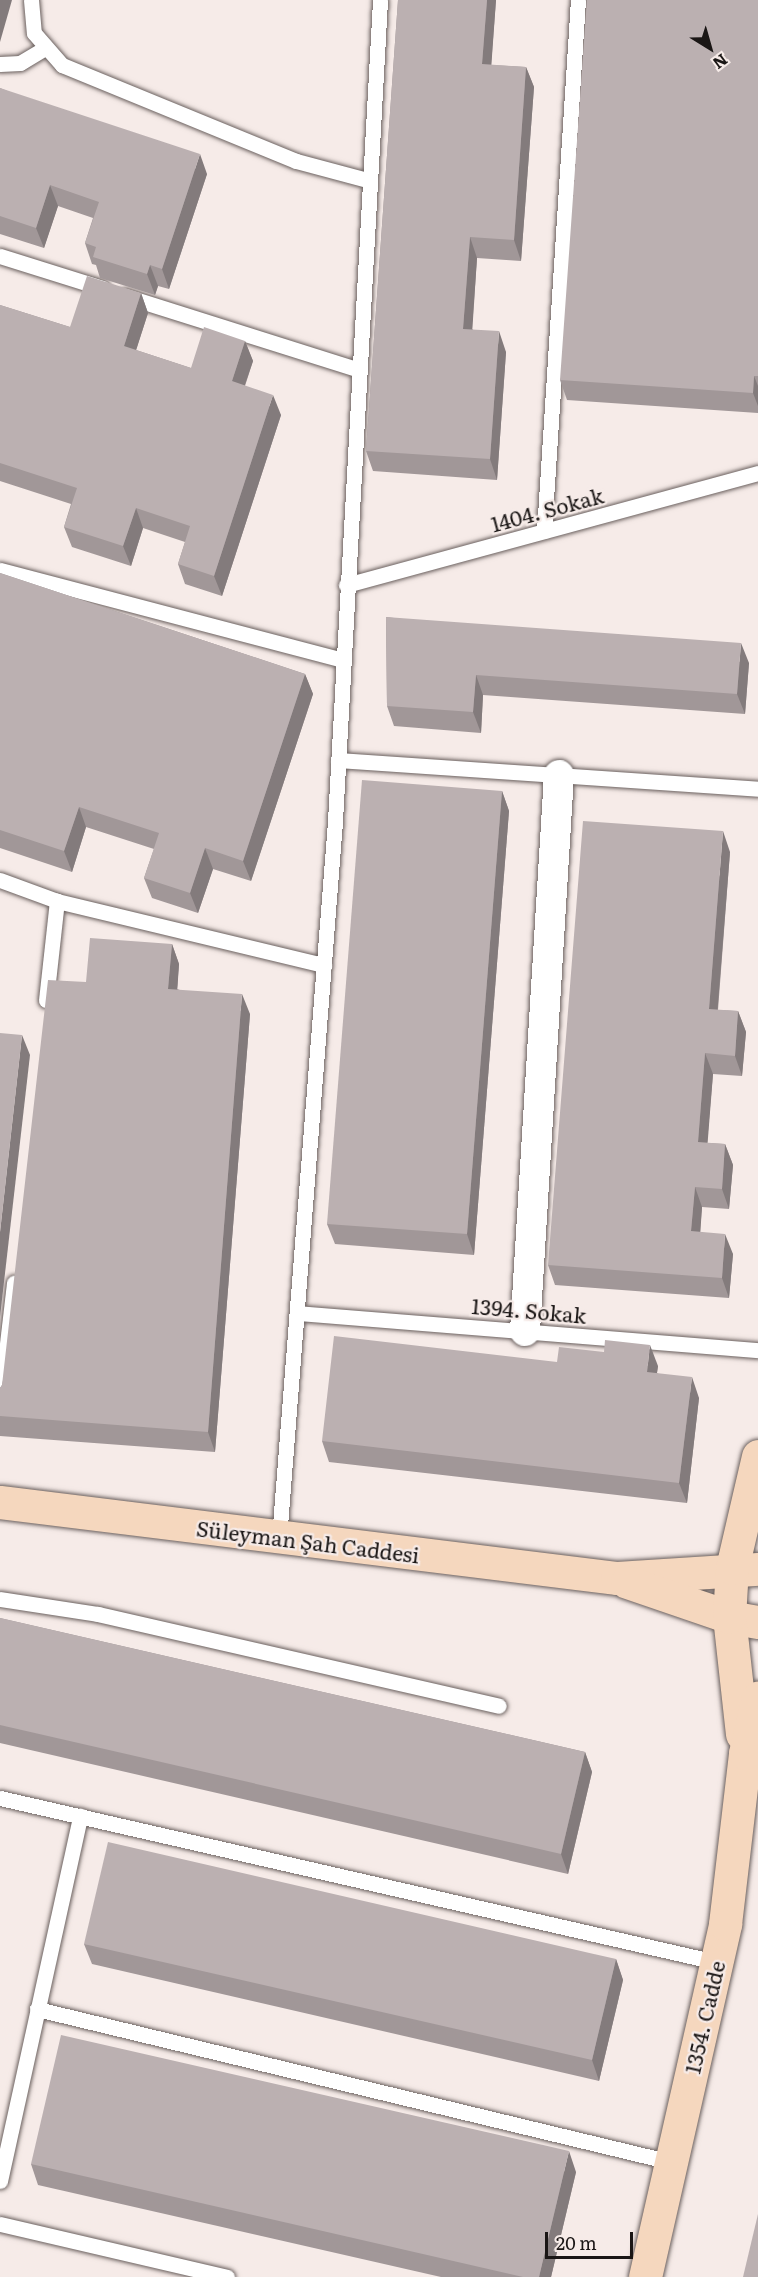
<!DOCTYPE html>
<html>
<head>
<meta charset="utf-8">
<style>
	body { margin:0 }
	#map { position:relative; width:758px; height:2277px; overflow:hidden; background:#f6ebe8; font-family:Literata,serif }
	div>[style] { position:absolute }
	.roads { filter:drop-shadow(0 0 2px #6a605e) drop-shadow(0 0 2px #6a605e) }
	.lane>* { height:15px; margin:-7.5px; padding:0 7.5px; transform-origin:7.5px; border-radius:7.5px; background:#fff }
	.street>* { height:30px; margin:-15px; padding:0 15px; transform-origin:15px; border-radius:15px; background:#fff }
	.secondary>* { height:33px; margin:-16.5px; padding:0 16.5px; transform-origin:16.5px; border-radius:16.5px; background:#f5d7be }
	.wall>* { inset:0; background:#a19798 }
	.shaded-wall>* { inset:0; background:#837b7c }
	.building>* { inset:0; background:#bbb0b1 }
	span { translate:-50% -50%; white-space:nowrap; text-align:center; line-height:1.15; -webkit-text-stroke:4.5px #f6ebe8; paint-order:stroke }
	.street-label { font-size:21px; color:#1a1615 }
	.north { position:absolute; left:680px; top:18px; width:60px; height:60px; -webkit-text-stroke:4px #f6ebe8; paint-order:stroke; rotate:143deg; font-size:16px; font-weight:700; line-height:24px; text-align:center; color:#1a1615 }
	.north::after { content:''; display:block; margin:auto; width:21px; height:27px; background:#1a1615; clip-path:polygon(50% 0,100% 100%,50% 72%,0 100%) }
	.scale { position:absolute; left:545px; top:2232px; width:88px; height:27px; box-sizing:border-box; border:3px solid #1a1615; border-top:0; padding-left:8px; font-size:18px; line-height:21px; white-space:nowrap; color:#1a1615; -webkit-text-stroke:4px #f6ebe8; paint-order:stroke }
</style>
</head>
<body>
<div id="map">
	<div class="roads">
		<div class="lane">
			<div style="left:31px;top:0;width:33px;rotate:85deg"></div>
			<div style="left:34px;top:33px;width:43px;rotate:48.8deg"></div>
			<div style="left:62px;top:65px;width:253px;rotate:22.3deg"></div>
			<div style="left:296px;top:161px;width:73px;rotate:15deg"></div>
			<div style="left:0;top:64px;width:20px;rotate:-3deg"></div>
			<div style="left:20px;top:63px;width:27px;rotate:-31deg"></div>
			<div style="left:0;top:256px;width:107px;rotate:17.4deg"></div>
			<div style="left:125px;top:296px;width:243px;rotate:17.5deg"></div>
			<div style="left:544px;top:531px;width:532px;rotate:-86.34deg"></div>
			<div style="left:0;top:570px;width:355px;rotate:14.7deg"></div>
			<div style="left:346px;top:585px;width:427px;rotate:-15.2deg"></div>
			<div style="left:338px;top:760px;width:421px;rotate:3.9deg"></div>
			<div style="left:0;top:880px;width:61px;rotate:20.2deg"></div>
			<div style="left:57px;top:901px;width:275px;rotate:13.5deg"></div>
			<div style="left:46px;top:1000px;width:100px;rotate:-83.7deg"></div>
			<div style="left:297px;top:1313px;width:462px;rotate:4.6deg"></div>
			<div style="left:0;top:1404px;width:122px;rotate:-83.4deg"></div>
			<div style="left:279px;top:1538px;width:719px;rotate:-85.53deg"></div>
			<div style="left:335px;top:821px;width:822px;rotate:-86.86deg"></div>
			<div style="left:0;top:1599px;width:99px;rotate:8.7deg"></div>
			<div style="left:98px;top:1614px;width:411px;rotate:12.9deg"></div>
			<div style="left:0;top:1798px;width:735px;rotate:12.9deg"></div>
			<div style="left:37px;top:2009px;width:652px;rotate:13.57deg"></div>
			<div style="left:0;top:2181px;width:374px;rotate:-77.6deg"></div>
			<div style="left:0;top:2224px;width:233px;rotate:13.1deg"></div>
		</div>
		<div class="street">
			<div style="left:525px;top:1331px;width:557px;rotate:-86.5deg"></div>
		</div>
		<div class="secondary">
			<div style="left:0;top:1502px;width:622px;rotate:7.02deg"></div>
			<div style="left:617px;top:1578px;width:141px;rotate:-3.7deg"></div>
			<div style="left:627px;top:1582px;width:108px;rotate:18.9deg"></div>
			<div style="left:729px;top:1617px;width:29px;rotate:10deg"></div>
			<div style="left:742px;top:1734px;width:118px;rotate:-96.3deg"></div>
			<div style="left:729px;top:1617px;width:49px;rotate:-86.5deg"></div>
			<div style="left:732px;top:1568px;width:115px;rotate:-76.9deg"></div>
			<div style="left:645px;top:2277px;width:362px;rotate:-77.2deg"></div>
			<div style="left:725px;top:1924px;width:172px;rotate:-83.3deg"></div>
			<div style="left:745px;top:1753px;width:57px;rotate:-76.7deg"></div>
		</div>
	</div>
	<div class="wall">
		<div style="clip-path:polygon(398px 0,496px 0,491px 65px,526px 67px,534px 87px,521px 261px,477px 258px,472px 329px,506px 352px,497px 480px,373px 471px,366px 451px)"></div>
		<div style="clip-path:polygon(758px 0,758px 413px,567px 400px,560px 380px)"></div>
		<div style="clip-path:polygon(0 88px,207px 174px,169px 289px,158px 286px,155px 295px,100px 278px,96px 265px,92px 264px,85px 243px,93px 218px,58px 206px,44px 248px,0 234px)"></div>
		<div style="clip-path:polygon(141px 293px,148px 313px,136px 350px,191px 368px,245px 341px,253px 361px,245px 386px,281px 415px,222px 596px,185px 584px,178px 564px,185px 542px,143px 528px,131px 566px,72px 547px,64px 527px,71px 504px,0 481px,0 305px,70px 327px)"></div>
		<div style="clip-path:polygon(0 573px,305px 674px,313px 694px,251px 881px,213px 869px,198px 913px,152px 898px,144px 878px,154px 849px,86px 827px,72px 872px,0 848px)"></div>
		<div style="clip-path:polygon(386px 617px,749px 663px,745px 714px,483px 695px,481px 733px,394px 726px,387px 706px)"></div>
		<div style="clip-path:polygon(502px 791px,509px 811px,474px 1255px,335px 1244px,327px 1224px)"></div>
		<div style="clip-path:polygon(730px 852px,718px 1010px,738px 1011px,746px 1032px,742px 1076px,713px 1074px,707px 1143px,725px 1144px,733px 1165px,729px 1209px,702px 1207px,700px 1232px,733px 1254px,729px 1298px,555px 1285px,548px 1265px)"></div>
		<div style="clip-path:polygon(172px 944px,179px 964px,177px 989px,250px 1014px,215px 1452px,0 1436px,0 1388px,2px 1385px,86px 982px)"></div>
		<div style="clip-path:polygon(557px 1362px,658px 1366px,657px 1373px,699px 1398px,687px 1503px,329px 1462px,322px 1441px)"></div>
		<div style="clip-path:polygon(0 1618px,585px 1752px,592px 1772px,568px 1874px,0 1743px)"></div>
		<div style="clip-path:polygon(84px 1944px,616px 1959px,623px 1980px,599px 2081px,92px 1964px)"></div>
		<div style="clip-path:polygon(31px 2164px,576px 2172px,551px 2277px,441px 2277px,38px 2185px)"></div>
	</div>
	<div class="shaded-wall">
		<div style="clip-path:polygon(0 0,12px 0,0 42px)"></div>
		<div style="clip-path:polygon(487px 0,496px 0,490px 84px,482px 64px)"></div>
		<div style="clip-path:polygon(526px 67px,534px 87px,521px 261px,514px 240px)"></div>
		<div style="clip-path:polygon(200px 154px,207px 174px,169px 289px,162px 269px)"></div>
		<div style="clip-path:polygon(50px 185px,58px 206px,44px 248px,36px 228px)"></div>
		<div style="clip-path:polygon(470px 237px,477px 258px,471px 349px,463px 329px)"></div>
		<div style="clip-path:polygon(150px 265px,158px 286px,155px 295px,147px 274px)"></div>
		<div style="clip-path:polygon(141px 293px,148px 313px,131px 366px,124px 346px)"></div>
		<div style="clip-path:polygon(499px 331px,506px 352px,497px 480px,490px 459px)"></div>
		<div style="clip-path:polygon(245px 341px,253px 361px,239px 402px,232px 381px)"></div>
		<div style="clip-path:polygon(754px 376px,758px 386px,758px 406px,753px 393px)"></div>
		<div style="clip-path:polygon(273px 395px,281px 415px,222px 596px,214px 576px)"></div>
		<div style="clip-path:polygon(136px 508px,143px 528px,131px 566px,123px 546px)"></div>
		<div style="clip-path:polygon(741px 643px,749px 663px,745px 714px,737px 694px)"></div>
		<div style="clip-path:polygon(305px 674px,313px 694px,251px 881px,243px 861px)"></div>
		<div style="clip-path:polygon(476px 675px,483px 695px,481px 733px,473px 712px)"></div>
		<div style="clip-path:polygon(502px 791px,509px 811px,474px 1255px,467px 1234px)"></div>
		<div style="clip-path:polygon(79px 807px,86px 827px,72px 872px,64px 851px)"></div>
		<div style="clip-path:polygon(723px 831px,730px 852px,716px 1029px,709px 1009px)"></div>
		<div style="clip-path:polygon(205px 848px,213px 869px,198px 913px,190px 893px)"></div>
		<div style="clip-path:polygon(172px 944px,179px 964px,176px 1009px,168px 989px)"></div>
		<div style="clip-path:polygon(242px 994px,250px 1014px,215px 1452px,208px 1432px)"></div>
		<div style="clip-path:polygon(738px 1011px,746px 1032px,742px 1076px,735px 1056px)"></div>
		<div style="clip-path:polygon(22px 1035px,30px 1055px,0 1317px,0 1232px)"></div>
		<div style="clip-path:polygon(705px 1053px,713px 1074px,706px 1163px,698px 1142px)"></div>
		<div style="clip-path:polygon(725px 1144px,733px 1165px,729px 1209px,722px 1189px)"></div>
		<div style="clip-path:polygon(695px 1187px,702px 1207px,699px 1251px,691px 1231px)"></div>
		<div style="clip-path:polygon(725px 1234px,733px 1254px,729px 1298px,722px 1278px)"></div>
		<div style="clip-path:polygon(650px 1345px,658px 1366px,654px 1392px,647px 1372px)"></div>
		<div style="clip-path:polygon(692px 1377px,699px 1398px,687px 1503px,679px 1483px)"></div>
		<div style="clip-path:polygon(585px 1752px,592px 1772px,568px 1874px,561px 1854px)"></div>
		<div style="clip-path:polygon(616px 1959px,623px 1980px,599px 2081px,592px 2060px)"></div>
		<div style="clip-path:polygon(569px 2151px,576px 2172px,551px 2277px,539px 2277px)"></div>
	</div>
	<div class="building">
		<div style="clip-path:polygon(398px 0,487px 0,482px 64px,526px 67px,514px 240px,470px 237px,463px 329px,499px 331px,490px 459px,366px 451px)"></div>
		<div style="clip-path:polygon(587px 0,758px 0,758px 376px,754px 376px,753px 393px,560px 380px)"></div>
		<div style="clip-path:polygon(0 88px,200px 154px,162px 269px,150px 265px,147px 274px,93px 257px,96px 247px,85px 243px,99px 202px,50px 185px,36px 228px,0 216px)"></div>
		<div style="clip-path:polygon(87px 276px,141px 293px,124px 346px,191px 368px,204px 327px,245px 341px,232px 381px,273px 395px,214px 576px,178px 564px,190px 526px,136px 508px,123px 546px,64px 527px,77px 488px,0 463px,0 305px,70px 327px)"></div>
		<div style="clip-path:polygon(0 573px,305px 674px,243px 861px,205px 848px,190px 893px,144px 878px,159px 833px,79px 807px,64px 851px,0 830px)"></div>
		<div style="clip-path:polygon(386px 617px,741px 643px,737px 694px,476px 675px,473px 712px,387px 706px)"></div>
		<div style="clip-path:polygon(362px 780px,502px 791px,467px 1234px,327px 1224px)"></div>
		<div style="clip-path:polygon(583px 821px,723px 831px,709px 1009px,738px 1011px,735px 1056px,705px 1053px,698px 1142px,725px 1144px,722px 1189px,695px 1187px,691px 1231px,725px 1234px,722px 1278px,548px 1265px)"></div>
		<div style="clip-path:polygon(90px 938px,172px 944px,168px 989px,242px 994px,208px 1432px,0 1416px,0 1388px,2px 1385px,48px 980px,86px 982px)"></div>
		<div style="clip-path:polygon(0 1033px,22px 1035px,0 1232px)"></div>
		<div style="clip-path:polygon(334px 1336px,557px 1362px,559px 1347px,604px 1352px,605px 1340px,650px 1345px,647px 1372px,692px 1377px,679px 1483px,322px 1441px)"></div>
		<div style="clip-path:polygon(0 1618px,585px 1752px,561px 1854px,0 1725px)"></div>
		<div style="clip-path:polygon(108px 1842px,616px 1959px,592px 2060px,84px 1944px)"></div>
		<div style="clip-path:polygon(61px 2035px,569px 2151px,539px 2277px,523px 2277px,31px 2164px)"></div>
		<div style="clip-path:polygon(758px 2214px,758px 2277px,743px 2277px)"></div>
	</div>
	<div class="street-label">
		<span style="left:547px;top:509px;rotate:-15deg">1404. Sokak</span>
		<span style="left:529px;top:1310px;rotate:5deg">1394. Sokak</span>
		<span style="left:308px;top:1541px;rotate:7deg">Süleyman Şah Caddesi</span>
		<span style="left:704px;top:2017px;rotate:-77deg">1354. Cadde</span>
	</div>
	<div class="north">N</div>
	<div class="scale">20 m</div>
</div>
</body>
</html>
